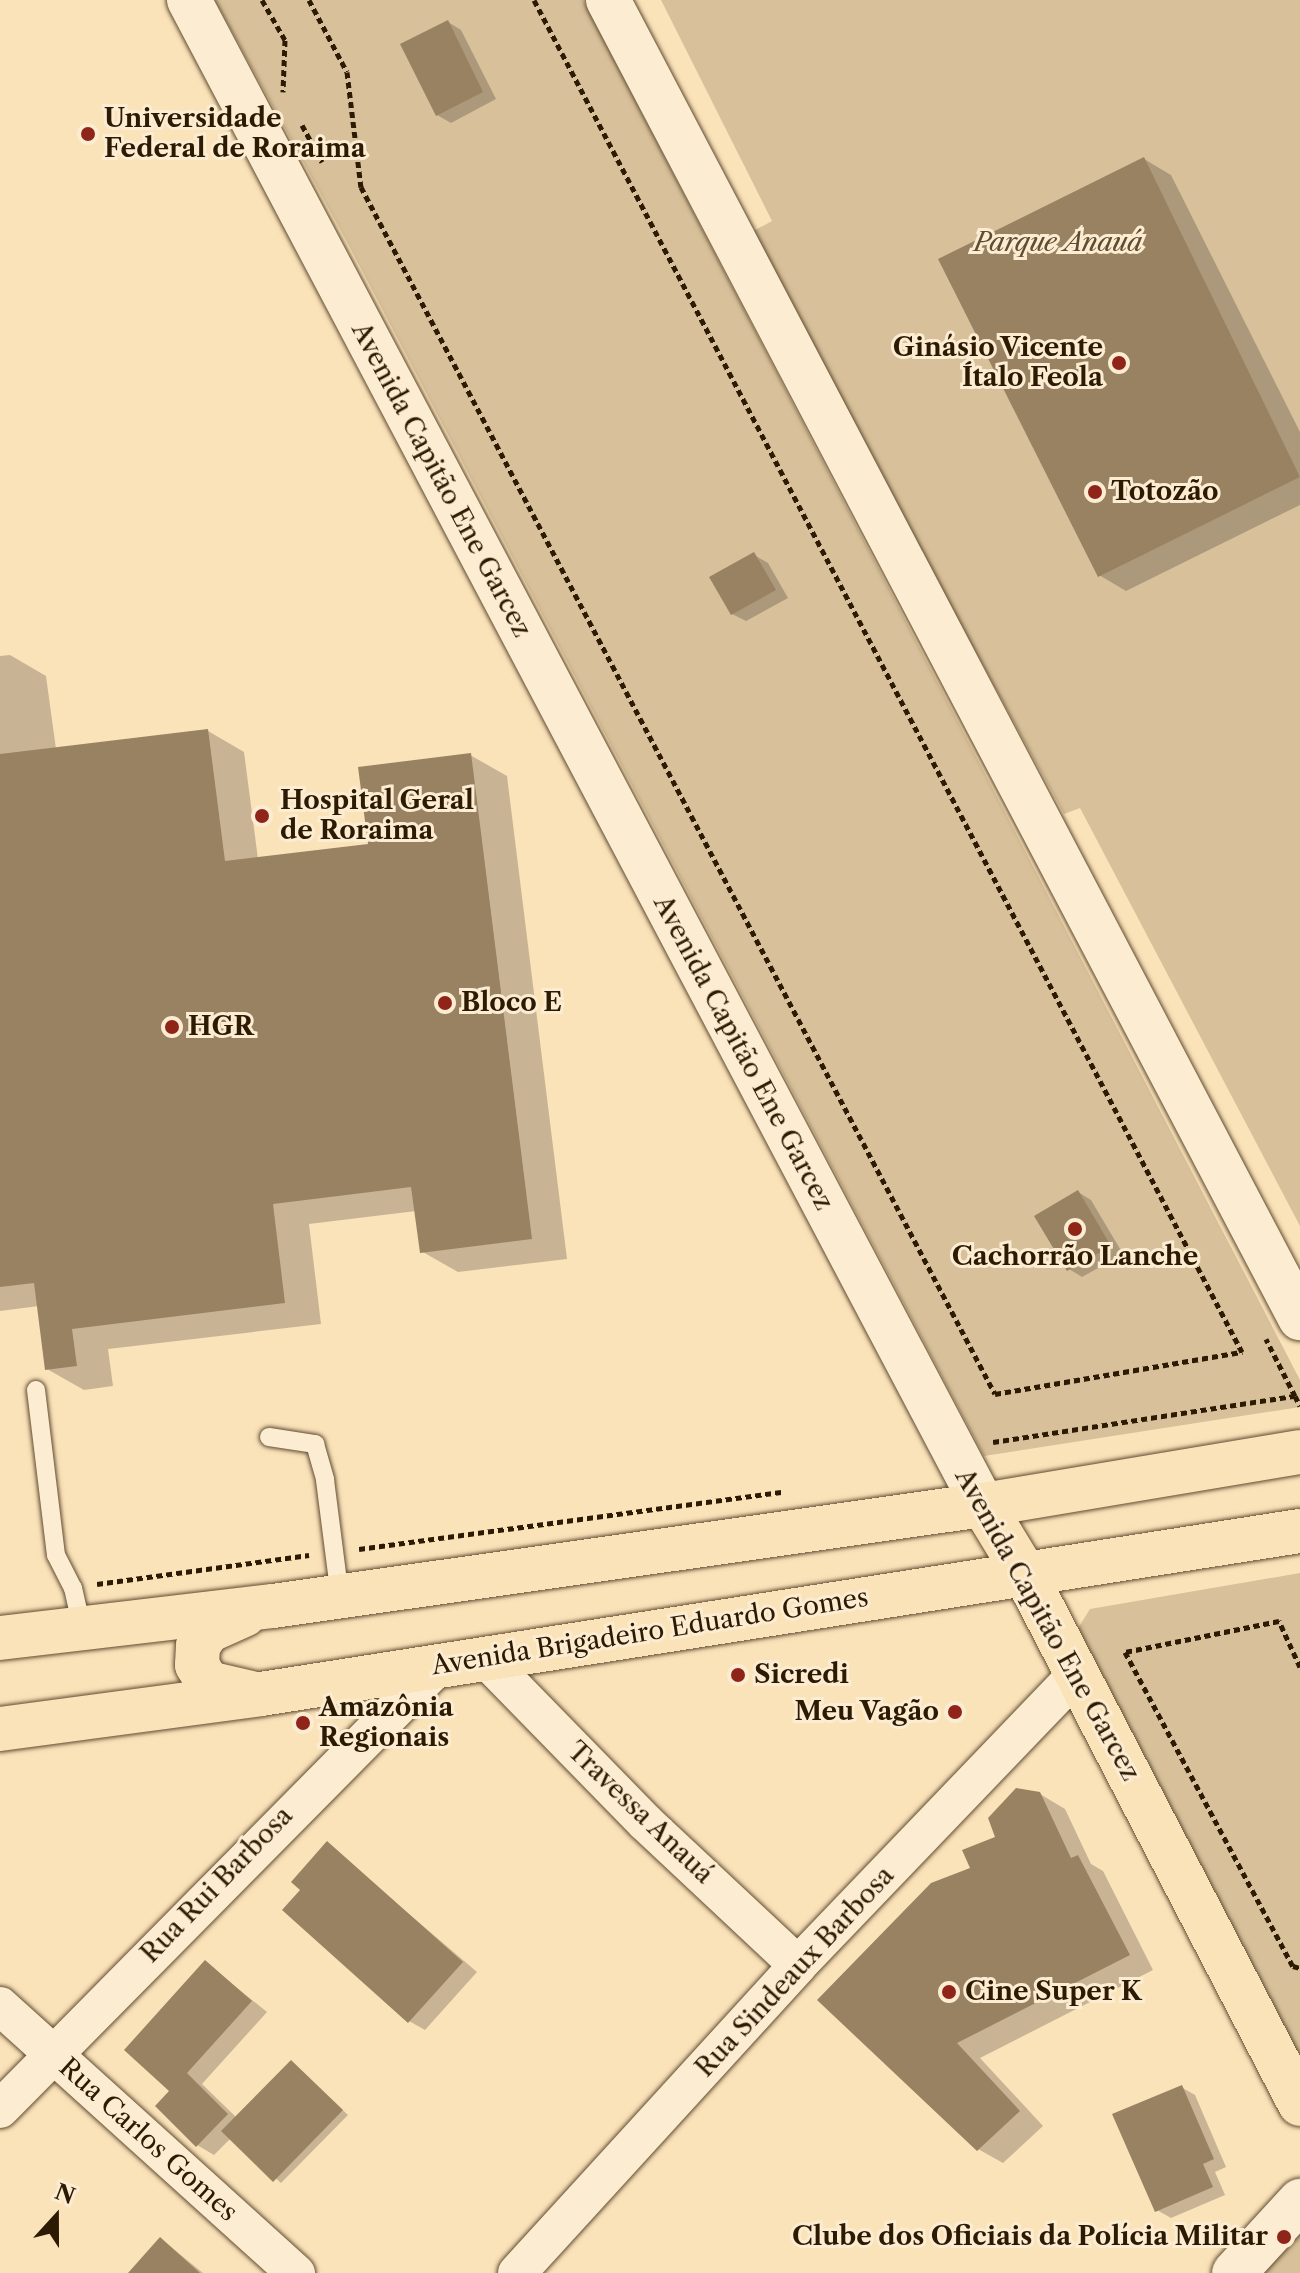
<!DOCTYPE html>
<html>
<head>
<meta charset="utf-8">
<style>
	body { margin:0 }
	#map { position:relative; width:1300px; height:2273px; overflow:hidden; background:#fae2b9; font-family:"Libre Caslon Text",serif }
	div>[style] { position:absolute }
	.green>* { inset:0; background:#d7c09a }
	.shadow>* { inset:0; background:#0003 }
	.building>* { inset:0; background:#988262 }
	.path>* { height:5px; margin-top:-2.5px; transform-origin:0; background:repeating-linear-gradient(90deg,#2d1a03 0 6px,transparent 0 10px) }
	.roads { filter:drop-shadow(0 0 2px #604c30) drop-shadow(0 0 2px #604c30) }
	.lane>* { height:18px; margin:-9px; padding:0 9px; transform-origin:9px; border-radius:9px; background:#fcecd2 }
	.street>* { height:38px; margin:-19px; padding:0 19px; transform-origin:19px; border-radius:19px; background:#fcecd2 }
	.secondary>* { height:44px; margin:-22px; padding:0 22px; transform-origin:22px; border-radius:22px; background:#fcecd2 }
	.primary>* { height:44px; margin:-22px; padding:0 22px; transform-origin:22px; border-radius:22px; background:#fae2b9 }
	.dots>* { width:22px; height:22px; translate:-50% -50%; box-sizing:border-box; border:4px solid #fcecd2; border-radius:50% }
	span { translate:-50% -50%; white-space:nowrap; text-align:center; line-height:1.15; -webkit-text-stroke:6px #fcecd2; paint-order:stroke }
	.poi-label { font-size:26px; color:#2d1a03; font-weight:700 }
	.left { translate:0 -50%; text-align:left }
	.right { translate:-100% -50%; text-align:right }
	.park-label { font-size:26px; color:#604c30; font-style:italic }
	.street-label { font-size:26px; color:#2d1a03 }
	.north { position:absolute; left:16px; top:2177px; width:80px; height:80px; -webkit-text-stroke:6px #fcecd2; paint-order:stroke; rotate:21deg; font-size:22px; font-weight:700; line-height:32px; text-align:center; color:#2d1a03 }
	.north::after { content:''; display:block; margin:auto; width:28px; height:36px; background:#2d1a03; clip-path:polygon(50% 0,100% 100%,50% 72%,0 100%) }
</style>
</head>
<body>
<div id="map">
	<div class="green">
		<div style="clip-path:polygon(215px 0,583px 0,1300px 1380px,1300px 1407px,984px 1456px,348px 244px)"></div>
		<div style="clip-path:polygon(661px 0,1300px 0,1300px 1226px,1080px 808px,1064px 814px,748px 234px,772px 221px)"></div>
		<div style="clip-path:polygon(1300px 1573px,1300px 2067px,1075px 1633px,1090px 1609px)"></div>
		<div style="clip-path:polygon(1300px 2201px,1300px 2273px,1234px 2273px)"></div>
	</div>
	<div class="shadow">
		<div style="clip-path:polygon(448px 22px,461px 30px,496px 99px,451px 123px,437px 115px)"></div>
		<div style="clip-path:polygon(1144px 159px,1171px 175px,1300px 432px,1300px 505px,1126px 591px,1099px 575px)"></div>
		<div style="clip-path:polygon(754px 555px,768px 563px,788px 598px,746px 621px,732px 614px)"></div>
		<div style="clip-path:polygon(10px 655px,46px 676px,56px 749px,208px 731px,244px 752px,258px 859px,370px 846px,470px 755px,507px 776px,567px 1259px,458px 1272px,421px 1251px,416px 1211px,309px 1224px,321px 1324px,108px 1349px,113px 1386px,84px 1390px,47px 1369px,39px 1306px,0 1311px,0 656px)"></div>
		<div style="clip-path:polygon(1078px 1192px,1091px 1200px,1123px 1254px,1082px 1277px,1069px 1269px)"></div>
		<div style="clip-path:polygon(1040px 1794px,1065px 1809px,1091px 1864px,1103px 1871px,1153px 1970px,980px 2058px,1043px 2126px,1003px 2163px,978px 2149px,820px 2000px,973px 1870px)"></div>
		<div style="clip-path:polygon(327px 1844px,477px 1972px,425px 2030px,409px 2021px)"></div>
		<div style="clip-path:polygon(205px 1962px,267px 2012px,202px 2084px,237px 2118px,291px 2062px,348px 2115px,281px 2183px,231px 2138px,214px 2155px,197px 2145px,172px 2090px)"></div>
		<div style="clip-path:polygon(1181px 2087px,1195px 2095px,1226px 2167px,1215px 2172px,1225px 2195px,1171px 2218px,1157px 2210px)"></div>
		<div style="clip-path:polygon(166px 2243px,203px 2273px,131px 2273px)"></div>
	</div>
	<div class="building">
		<div style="clip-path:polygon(448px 20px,483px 92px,436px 116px,400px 44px)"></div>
		<div style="clip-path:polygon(1144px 157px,1300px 477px,1098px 577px,938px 259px)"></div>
		<div style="clip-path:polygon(754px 552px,776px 590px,731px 615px,709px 577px)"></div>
		<div style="clip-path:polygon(208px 729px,225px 861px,368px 844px,358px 767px,471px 753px,532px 1239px,420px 1253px,411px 1187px,273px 1204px,285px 1303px,72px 1329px,77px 1366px,45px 1370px,34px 1283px,0 1287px,0 754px)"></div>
		<div style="clip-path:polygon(1078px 1190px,1111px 1246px,1067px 1271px,1034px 1216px)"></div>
		<div style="clip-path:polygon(1016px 1788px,1040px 1792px,1071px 1858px,1078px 1855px,1130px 1955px,957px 2043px,1020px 2111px,977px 2151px,817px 2000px,931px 1883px,970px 1868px,962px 1850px,995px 1837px,988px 1818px)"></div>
		<div style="clip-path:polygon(327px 1841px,463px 1962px,408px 2023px,282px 1910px,300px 1890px,291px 1882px)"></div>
		<div style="clip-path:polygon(205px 1960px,252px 2001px,187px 2073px,228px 2114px,196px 2147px,155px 2106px,169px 2091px,124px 2050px)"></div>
		<div style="clip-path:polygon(291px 2060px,343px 2110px,273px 2182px,221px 2131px)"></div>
		<div style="clip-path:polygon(1182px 2085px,1214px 2159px,1203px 2164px,1213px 2187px,1155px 2212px,1112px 2114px)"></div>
		<div style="clip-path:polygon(160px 2237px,200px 2273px,128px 2273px)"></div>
	</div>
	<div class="path">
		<div style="left:262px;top:0;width:46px;rotate:60.1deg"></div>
		<div style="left:285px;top:40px;width:52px;rotate:92.2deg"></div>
		<div style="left:309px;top:0;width:81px;rotate:62.2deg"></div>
		<div style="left:347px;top:72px;width:116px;rotate:83.1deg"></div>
		<div style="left:361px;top:187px;width:1363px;rotate:62.29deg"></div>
		<div style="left:995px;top:1394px;width:251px;rotate:-9.7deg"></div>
		<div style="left:1242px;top:1352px;width:1526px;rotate:-117.64deg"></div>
		<div style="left:302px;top:125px;width:42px;rotate:61.6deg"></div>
		<div style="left:1295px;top:1396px;width:11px;rotate:63deg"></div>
		<div style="left:993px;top:1442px;width:305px;rotate:-8.7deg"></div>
		<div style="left:1295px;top:1396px;width:64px;rotate:-117deg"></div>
		<div style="left:359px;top:1549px;width:426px;rotate:-7.7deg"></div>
		<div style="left:97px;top:1584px;width:214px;rotate:-7.8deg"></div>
		<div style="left:1300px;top:1667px;width:51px;rotate:-114.5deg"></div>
		<div style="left:1279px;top:1621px;width:157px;rotate:168.6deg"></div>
		<div style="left:1125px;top:1652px;width:356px;rotate:61.9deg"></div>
		<div style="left:1293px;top:1966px;width:7px;rotate:16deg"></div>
	</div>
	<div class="roads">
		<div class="lane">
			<div style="left:36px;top:1390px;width:166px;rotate:83.1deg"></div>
			<div style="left:56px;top:1555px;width:37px;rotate:63deg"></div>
			<div style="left:73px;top:1588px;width:41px;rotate:77.3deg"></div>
			<div style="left:269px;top:1437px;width:47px;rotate:8.7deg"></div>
			<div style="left:315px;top:1444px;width:37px;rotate:74deg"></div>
			<div style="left:325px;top:1480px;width:118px;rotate:82.7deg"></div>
		</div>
		<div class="street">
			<div style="left:485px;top:1658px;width:229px;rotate:45.7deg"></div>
			<div style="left:645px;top:1822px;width:209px;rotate:43.1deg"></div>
			<div style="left:0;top:2006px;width:399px;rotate:42.1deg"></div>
			<div style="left:0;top:2109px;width:624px;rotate:-45.32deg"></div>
			<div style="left:517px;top:2273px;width:417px;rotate:-47.6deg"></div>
			<div style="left:798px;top:1965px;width:403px;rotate:-46.2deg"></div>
		</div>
		<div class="secondary">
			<div style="left:189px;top:0;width:1702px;rotate:62.19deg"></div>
			<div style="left:608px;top:0;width:1489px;rotate:62.3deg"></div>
			<div style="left:1234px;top:2273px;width:98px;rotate:-47.5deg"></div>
		</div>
		<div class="primary">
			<div style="left:983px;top:1505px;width:81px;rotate:58.7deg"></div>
			<div style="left:1025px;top:1574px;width:597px;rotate:62.58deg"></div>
			<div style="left:244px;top:1615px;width:39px;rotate:156deg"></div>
			<div style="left:208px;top:1631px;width:18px;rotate:124deg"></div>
			<div style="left:198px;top:1646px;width:19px;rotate:93deg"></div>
			<div style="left:197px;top:1665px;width:21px;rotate:59deg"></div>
			<div style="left:208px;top:1683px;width:44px;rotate:13.1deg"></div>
			<div style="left:0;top:1638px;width:275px;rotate:-6.7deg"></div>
			<div style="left:273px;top:1606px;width:717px;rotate:-8.1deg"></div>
			<div style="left:983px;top:1505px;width:321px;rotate:-9.5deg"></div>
			<div style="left:0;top:1729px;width:263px;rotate:-7.6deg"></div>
			<div style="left:261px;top:1694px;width:1052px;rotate:-8.92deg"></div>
		</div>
	</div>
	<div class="dots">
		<div style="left:88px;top:134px;background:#8f2418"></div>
		<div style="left:1119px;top:363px;background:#8f2418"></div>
		<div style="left:1095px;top:492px;background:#8f2418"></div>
		<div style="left:262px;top:816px;background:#8f2418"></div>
		<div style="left:445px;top:1003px;background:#8f2418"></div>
		<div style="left:172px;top:1027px;background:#8f2418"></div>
		<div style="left:1075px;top:1229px;background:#8f2418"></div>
		<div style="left:738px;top:1675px;background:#8f2418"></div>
		<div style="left:955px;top:1712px;background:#8f2418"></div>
		<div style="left:303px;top:1723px;background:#8f2418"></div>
		<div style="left:949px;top:1992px;background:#8f2418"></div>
		<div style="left:1284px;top:2237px;background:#8f2418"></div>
	</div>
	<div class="poi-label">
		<span class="left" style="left:104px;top:134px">Universidade<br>Federal de Roraima</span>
		<span class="right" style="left:1103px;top:363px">Ginásio Vicente<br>Ítalo Feola</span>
		<span class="left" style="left:1111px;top:492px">Totozão</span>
		<span class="left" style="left:280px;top:816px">Hospital Geral<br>de Roraima</span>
		<span class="left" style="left:461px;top:1003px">Bloco E</span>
		<span class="left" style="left:188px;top:1027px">HGR</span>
		<span style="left:1075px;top:1257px">Cachorrão Lanche</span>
		<span class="left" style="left:754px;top:1675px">Sicredi</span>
		<span class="left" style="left:319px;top:1723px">Amazônia<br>Regionais</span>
		<span class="right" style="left:939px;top:1712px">Meu Vagão</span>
		<span class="left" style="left:965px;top:1992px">Cine Super K</span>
		<span class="right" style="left:1268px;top:2237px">Clube dos Oficiais da Polícia Militar</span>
	</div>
	<div class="park-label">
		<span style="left:1058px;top:243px">Parque Anauá</span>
	</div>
	<div class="street-label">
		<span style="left:441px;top:480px;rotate:62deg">Avenida Capitão Ene Garcez</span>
		<span style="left:743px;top:1053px;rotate:62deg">Avenida Capitão Ene Garcez</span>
		<span style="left:1047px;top:1625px;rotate:61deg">Avenida Capitão Ene Garcez</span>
		<span style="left:650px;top:1632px;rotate:-9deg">Avenida Brigadeiro Eduardo Gomes</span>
		<span style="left:640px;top:1813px;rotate:44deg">Travessa Anauá</span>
		<span style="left:217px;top:1885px;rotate:-46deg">Rua Rui Barbosa</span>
		<span style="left:795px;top:1972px;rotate:-47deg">Rua Sindeaux Barbosa</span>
		<span style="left:148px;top:2140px;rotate:42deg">Rua Carlos Gomes</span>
	</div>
	<div class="north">N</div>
</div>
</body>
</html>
